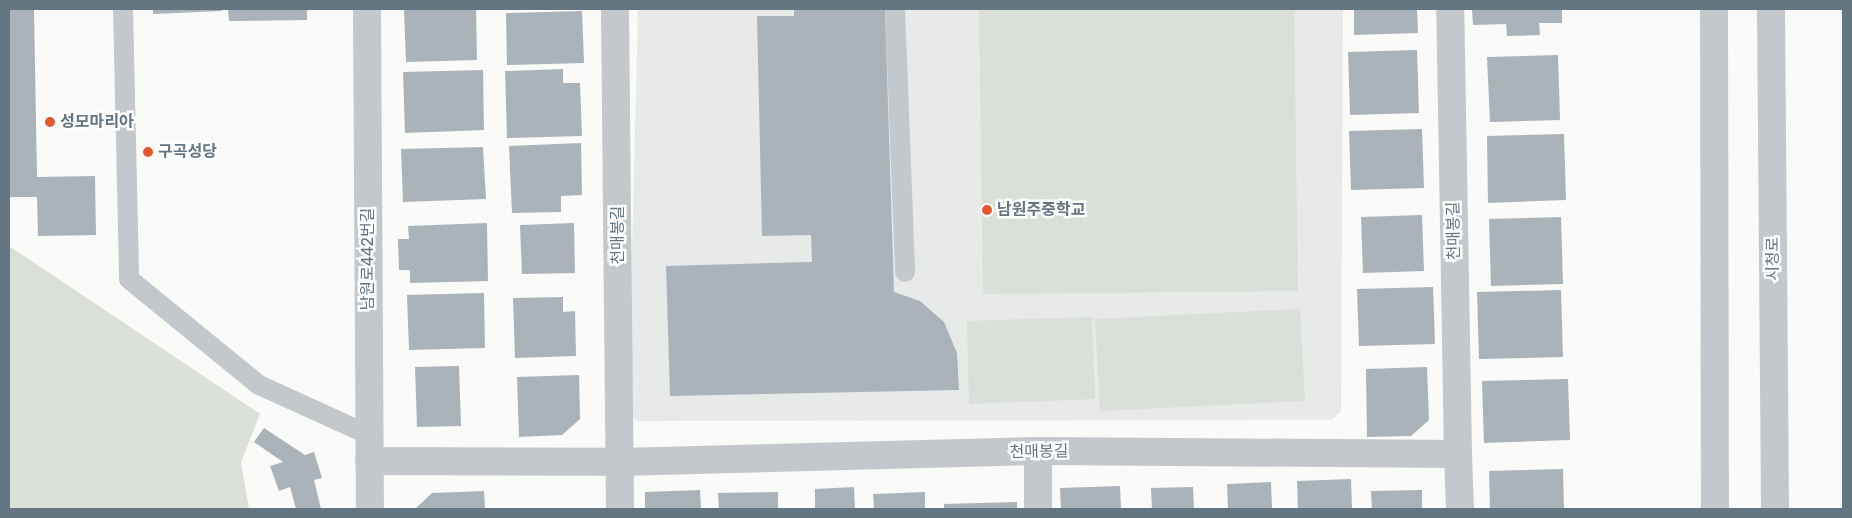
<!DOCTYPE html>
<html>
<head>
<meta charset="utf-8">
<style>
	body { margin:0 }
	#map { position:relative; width:1852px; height:518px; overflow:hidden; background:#fafaf8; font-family:Rubik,"Noto Sans KR",sans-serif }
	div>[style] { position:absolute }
	.built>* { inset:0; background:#e8e9e9 }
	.green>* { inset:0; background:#dadfd7 }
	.building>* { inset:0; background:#aab3b9 }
	.service>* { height:20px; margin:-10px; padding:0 10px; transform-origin:10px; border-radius:10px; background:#c3c8cc }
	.minor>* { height:28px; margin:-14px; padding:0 14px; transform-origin:14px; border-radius:14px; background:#c3c8cc }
	.tertiary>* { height:28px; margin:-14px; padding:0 14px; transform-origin:14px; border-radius:14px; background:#c3c8cc }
	.dots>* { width:14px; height:14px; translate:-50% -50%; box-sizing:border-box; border:2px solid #fff; border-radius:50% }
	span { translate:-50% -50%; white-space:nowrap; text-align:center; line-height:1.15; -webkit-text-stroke:5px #fff; paint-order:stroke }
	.poi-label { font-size:16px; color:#657683; font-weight:700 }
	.left { translate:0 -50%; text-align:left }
	.street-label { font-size:16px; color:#657683 }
	.frame { position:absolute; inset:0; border:10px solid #657683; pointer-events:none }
</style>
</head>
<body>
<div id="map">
	<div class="built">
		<div style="clip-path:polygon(638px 9px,1343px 9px,1341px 412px,1331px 420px,638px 421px,628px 414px)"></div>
	</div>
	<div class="green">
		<div style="clip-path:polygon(979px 9px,1294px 9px,1298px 291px,983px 294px)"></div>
		<div style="clip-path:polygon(9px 246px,260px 414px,241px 462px,249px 509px,9px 509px)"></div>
		<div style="clip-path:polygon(1300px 309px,1305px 401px,1100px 411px,1095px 319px)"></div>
		<div style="clip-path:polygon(1092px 317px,1095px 399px,969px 404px,967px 321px)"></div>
	</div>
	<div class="building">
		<div style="clip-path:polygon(9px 9px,34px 9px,37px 177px,95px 176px,96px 235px,38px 236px,37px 197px,9px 197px)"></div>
		<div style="clip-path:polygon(153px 9px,222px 9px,222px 11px,153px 14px)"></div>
		<div style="clip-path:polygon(228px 9px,307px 9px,307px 20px,229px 21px)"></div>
		<div style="clip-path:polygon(404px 9px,476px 9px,477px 60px,406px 62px)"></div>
		<div style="clip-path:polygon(794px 9px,885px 9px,894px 292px,920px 301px,944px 322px,957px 353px,959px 390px,670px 396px,666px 266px,812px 262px,811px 235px,762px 236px,757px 16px,794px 16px)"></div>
		<div style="clip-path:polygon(1354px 9px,1417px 9px,1418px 33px,1354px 35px)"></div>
		<div style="clip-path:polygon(1472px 9px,1562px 9px,1562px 23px,1539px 23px,1540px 35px,1507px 36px,1506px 24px,1473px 25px)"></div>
		<div style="clip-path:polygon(582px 11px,584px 63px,507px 65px,506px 13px)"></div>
		<div style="clip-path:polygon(1417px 50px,1419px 113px,1350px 115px,1348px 52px)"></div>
		<div style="clip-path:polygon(1558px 55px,1560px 120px,1490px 122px,1487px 57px)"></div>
		<div style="clip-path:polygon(563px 69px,563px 83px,580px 83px,582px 136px,507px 138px,505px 71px)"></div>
		<div style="clip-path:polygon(483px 70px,484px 130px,405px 133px,403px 72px)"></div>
		<div style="clip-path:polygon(1422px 129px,1424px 188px,1351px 190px,1349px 131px)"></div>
		<div style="clip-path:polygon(1564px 134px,1566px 200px,1488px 203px,1487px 136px)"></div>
		<div style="clip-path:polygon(581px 143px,582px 195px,561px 196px,561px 212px,512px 213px,509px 146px)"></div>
		<div style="clip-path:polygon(483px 147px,486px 199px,403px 202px,401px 149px)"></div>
		<div style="clip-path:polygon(1422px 215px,1424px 271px,1363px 273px,1361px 217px)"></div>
		<div style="clip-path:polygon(1561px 217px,1563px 284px,1491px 286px,1489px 219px)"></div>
		<div style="clip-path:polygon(487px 223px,488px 281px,410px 283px,410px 270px,399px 270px,398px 239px,409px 239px,408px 226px)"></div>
		<div style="clip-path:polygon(574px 223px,575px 273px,522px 274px,520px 225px)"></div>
		<div style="clip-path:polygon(1433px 287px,1435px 344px,1359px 346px,1357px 289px)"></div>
		<div style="clip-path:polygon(1561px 290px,1563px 357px,1479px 359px,1477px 292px)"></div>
		<div style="clip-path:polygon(484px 293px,485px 348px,409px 350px,407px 295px)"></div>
		<div style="clip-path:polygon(563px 297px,563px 312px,575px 311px,576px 356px,515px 358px,513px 298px)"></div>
		<div style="clip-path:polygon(459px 366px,461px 426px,417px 427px,415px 367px)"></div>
		<div style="clip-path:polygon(1427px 367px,1429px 420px,1411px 436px,1367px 437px,1366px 369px)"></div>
		<div style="clip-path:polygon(579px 375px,580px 419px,562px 435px,519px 437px,517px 377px)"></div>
		<div style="clip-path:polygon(1568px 379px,1570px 440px,1484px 443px,1482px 381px)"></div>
		<div style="clip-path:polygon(264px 428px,305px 455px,314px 452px,322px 478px,314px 480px,321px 509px,296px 509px,290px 487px,279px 491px,270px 466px,283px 462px,254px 442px)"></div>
		<div style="clip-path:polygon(1563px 469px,1564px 509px,1490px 509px,1489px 471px)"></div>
		<div style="clip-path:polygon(1351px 479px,1352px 509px,1298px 509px,1297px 481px)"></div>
		<div style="clip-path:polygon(1271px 482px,1272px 509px,1228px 509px,1227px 484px)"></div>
		<div style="clip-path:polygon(1120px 486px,1121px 509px,1061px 509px,1060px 488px)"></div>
		<div style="clip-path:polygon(854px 487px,855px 509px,815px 509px,815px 489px)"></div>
		<div style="clip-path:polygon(1193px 487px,1194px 509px,1152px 509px,1151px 488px)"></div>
		<div style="clip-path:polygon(700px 490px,701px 509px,645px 509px,645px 492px)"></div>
		<div style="clip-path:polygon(1422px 490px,1422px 509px,1372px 509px,1371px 491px)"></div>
		<div style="clip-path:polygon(484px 491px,485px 509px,415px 509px,432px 493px)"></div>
		<div style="clip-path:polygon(778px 492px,778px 509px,719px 509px,718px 493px)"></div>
		<div style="clip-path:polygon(925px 492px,925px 509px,874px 509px,873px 494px)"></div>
		<div style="clip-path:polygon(1017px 502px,1017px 509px,944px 509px,944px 504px)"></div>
	</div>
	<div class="service">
		<div style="left:123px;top:9px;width:270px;rotate:88.7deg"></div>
		<div style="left:129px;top:279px;width:168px;rotate:39.2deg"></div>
		<div style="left:259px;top:385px;width:121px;rotate:24.4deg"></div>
		<div style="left:895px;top:9px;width:263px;rotate:87.8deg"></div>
	</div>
	<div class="minor">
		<div style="left:367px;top:9px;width:500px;rotate:89.66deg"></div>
		<div style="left:615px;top:9px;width:500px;rotate:89.43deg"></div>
		<div style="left:1458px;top:454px;width:55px;rotate:87.9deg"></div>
		<div style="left:369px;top:461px;width:250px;rotate:0.2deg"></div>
		<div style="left:619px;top:462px;width:419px;rotate:-1.5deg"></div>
		<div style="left:1038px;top:451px;width:420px;rotate:0.4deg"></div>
		<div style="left:1458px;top:454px;width:445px;rotate:-91deg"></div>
		<div style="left:1038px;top:509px;width:58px;rotate:-90deg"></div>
	</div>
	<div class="tertiary">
		<div style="left:1714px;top:9px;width:500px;rotate:89.89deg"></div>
		<div style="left:1771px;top:9px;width:500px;rotate:89.54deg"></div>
	</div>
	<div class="dots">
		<div style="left:50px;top:122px;background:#e4572e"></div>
		<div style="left:148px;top:152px;background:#e4572e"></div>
		<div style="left:987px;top:210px;background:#e4572e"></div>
	</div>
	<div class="poi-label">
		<span class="left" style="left:60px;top:122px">성모마리아</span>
		<span class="left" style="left:158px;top:152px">구곡성당</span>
		<span class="left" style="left:997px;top:210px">남원주중학교</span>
	</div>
	<div class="street-label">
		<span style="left:1454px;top:231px;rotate:-91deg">천매봉길</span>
		<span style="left:618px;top:235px;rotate:-90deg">천매봉길</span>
		<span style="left:368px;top:259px;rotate:-90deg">남원로442번길</span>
		<span style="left:1773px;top:259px;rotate:-90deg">시청로</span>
		<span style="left:1039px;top:452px;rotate:-1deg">천매봉길</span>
	</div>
	<div class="frame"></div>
</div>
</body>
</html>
